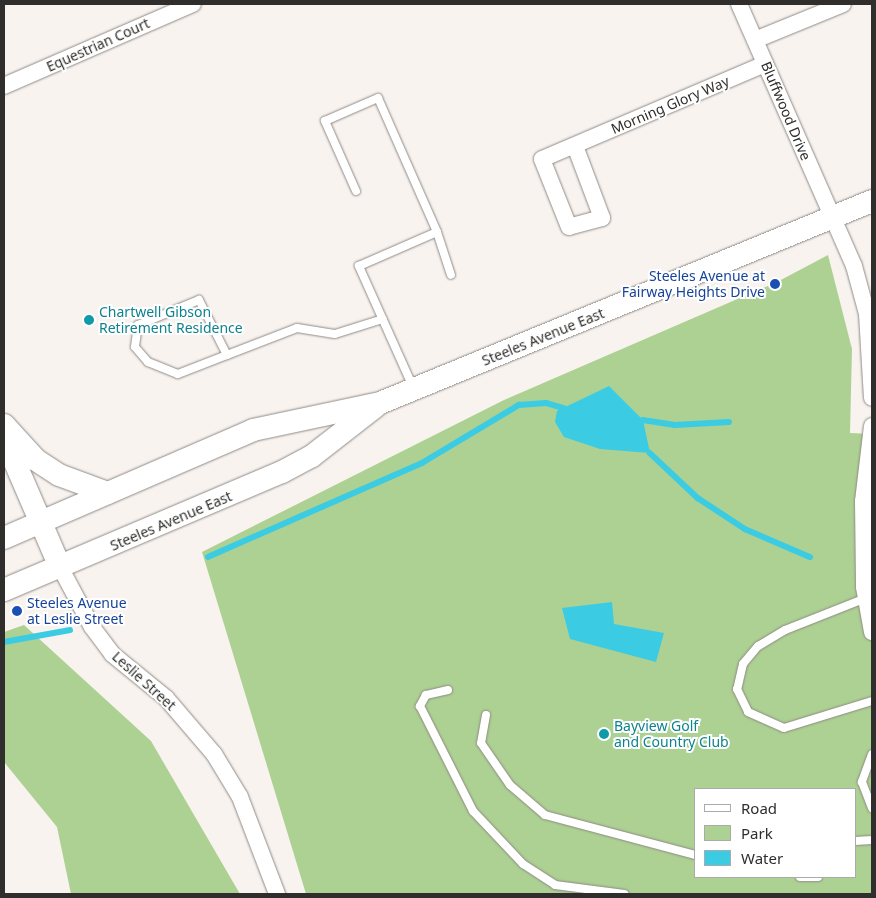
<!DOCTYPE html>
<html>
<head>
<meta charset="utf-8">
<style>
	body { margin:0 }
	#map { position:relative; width:876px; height:898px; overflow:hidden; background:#f8f3ef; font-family:"Noto Sans",sans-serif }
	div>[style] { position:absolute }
	.green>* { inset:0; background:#add192 }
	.water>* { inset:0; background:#3bcbe3 }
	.stream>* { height:5.5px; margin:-2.75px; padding:0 2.75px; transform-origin:2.75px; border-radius:2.75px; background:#3bcbe3 }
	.roads { filter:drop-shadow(0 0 1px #8f8a86) drop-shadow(0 0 1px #8f8a86) }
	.lane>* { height:8px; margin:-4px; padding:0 4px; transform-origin:4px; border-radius:4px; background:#fff }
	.street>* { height:16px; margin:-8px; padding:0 8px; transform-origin:8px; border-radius:8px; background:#fff }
	.secondary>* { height:22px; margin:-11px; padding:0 11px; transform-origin:11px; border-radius:11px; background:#fff }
	.dots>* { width:14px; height:14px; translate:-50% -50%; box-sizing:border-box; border:2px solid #fff; border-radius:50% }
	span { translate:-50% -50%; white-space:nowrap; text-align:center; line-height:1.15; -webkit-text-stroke:4px #fff; paint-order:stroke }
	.street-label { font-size:14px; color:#2f2e2c }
	.transit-label { font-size:14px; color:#164399 }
	.right { translate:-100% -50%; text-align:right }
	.left { translate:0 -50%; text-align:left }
	.culture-label { font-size:14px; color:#0d838f }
	.frame { position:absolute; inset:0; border:5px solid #2f2e2c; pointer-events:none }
	.legend { position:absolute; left:694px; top:788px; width:162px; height:90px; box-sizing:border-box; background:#fff; border:1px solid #acabab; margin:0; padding:6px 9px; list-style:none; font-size:15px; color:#2f2e2c }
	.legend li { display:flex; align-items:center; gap:10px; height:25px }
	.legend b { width:25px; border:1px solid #acabab }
</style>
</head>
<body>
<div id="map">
	<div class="green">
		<div style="clip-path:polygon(evenodd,828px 255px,852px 349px,850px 433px,872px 434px,872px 894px,306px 894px,202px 552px,504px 400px,777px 282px,828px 255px,695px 789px,855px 789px,855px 877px,695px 877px,695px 789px)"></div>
		<div style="clip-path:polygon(24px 625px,151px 741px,240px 894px,71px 894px,57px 827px,4px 762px,4px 632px)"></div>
	</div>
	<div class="water">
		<div style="clip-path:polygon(609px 386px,643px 420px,650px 453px,600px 449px,564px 437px,555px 422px,557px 411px)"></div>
		<div style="clip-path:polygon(612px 602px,614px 624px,664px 633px,656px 662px,570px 639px,562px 608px)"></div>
	</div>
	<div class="stream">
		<div style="left:643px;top:420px;width:32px;rotate:9deg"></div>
		<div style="left:675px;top:425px;width:54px;rotate:-3.2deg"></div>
		<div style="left:650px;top:453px;width:66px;rotate:43.2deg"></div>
		<div style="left:698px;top:498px;width:56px;rotate:33.4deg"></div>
		<div style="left:745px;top:529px;width:71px;rotate:23.3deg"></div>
		<div style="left:208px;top:557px;width:234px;rotate:-23.7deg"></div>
		<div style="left:422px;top:463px;width:113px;rotate:-30.9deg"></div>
		<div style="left:519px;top:405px;width:27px;rotate:-4deg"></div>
		<div style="left:546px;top:403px;width:19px;rotate:16deg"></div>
		<div style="left:4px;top:642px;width:67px;rotate:-10.3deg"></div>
	</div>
	<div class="roads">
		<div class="lane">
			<div style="left:356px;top:191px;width:77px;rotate:-113.9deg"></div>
			<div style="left:325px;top:121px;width:58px;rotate:-23.5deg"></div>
			<div style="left:378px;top:98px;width:146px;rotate:66.2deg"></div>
			<div style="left:227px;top:355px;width:62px;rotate:-117deg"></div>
			<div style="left:199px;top:300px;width:66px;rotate:157.7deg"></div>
			<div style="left:138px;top:325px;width:22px;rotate:98deg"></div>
			<div style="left:135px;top:347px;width:20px;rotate:49deg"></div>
			<div style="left:148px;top:362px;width:32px;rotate:22deg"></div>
			<div style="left:178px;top:374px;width:53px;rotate:-21.2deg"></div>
			<div style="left:227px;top:355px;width:75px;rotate:-21.1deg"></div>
			<div style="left:297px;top:328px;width:38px;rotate:9deg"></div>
			<div style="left:335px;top:334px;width:50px;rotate:-17.4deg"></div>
			<div style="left:413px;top:387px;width:133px;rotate:-114.1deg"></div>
			<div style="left:359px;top:266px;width:85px;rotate:-23.6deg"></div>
			<div style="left:437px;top:232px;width:45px;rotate:72deg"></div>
			<div style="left:866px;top:598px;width:87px;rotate:158.4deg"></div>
			<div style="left:785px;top:630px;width:31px;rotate:149deg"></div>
			<div style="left:758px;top:646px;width:23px;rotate:130deg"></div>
			<div style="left:743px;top:664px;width:26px;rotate:103deg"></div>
			<div style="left:737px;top:689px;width:25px;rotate:64deg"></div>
			<div style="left:748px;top:712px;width:39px;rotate:24deg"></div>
			<div style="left:784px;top:728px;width:92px;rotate:-17.1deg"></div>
			<div style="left:448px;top:690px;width:23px;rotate:167deg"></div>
			<div style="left:426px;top:695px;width:13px;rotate:119deg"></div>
			<div style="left:420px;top:706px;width:118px;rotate:63.2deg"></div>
			<div style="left:473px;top:811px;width:73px;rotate:46.7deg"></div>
			<div style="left:523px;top:864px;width:38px;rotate:33deg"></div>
			<div style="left:555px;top:885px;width:70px;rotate:7.4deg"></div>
			<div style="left:486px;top:715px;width:28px;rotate:100deg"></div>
			<div style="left:481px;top:743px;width:51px;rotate:55.4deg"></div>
			<div style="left:510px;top:785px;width:46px;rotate:40.6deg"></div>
			<div style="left:545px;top:815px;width:155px;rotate:14.9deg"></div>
			<div style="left:872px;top:754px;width:30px;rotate:110deg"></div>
			<div style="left:862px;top:782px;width:28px;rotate:69deg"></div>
			<div style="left:855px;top:841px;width:17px;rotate:-3deg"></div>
			<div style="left:800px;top:877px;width:18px"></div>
		</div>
		<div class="street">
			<div style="left:739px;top:4px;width:286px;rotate:66.3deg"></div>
			<div style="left:854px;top:266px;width:50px;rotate:74.8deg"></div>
			<div style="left:867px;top:314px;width:84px;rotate:86.6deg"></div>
			<div style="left:755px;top:40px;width:95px;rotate:-22.2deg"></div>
			<div style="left:4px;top:86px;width:206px;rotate:-23.5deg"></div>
			<div style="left:575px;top:146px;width:77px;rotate:69.4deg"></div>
			<div style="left:602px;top:218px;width:34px;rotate:165deg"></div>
			<div style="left:569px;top:227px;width:73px;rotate:-111.7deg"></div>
			<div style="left:542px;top:159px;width:242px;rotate:-23.1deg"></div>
			<div style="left:872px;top:426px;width:76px;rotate:96.8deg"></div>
			<div style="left:863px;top:501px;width:86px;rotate:89.3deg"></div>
			<div style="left:864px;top:587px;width:46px;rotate:79.9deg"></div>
			<div style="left:60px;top:567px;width:68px;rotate:61.9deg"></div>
			<div style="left:92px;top:627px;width:34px;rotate:53deg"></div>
			<div style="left:112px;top:654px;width:70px;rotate:39.2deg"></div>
			<div style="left:166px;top:698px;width:74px;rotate:49.4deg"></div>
			<div style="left:214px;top:754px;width:50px;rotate:58.8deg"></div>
			<div style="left:240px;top:797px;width:104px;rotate:69.1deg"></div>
		</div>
		<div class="secondary">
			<div style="left:4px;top:425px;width:47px;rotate:47.6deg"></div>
			<div style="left:36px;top:460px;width:27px;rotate:33deg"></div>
			<div style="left:59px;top:475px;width:52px;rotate:20.2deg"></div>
			<div style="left:4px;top:437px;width:142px;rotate:66.7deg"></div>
			<div style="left:4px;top:538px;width:271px;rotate:-23.4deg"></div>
			<div style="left:253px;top:430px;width:130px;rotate:-12deg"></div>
			<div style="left:380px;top:403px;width:532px;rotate:-22.32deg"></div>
			<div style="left:4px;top:590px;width:302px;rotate:-23deg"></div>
			<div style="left:282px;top:472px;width:34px;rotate:-28deg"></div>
			<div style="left:312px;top:456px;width:80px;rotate:-37.9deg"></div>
		</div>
	</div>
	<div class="dots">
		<div style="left:775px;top:284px;background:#1a4fb4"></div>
		<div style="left:89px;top:320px;background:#0f9aa8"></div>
		<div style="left:17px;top:611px;background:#1a4fb4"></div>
		<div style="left:604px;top:734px;background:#0f9aa8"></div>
	</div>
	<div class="street-label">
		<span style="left:98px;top:45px;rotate:-24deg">Equestrian Court</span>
		<span style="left:670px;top:105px;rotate:-23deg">Morning Glory Way</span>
		<span style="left:786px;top:111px;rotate:67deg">Bluffwood Drive</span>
		<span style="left:543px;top:337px;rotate:-22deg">Steeles Avenue East</span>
		<span style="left:171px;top:521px;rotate:-23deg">Steeles Avenue East</span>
		<span style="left:144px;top:681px;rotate:42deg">Leslie Street</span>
	</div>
	<div class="transit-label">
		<span class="right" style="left:765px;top:284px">Steeles Avenue at<br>Fairway Heights Drive</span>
		<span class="left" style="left:27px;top:611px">Steeles Avenue<br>at Leslie Street</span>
	</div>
	<div class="culture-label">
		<span class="left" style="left:99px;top:320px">Chartwell Gibson<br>Retirement Residence</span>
		<span class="left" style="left:614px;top:734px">Bayview Golf<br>and Country Club</span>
	</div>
	<div class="frame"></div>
	<ul class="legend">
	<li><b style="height:6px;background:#fff"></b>Road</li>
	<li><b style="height:14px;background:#add192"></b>Park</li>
	<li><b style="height:14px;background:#3bcbe3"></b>Water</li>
	</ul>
</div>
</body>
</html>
